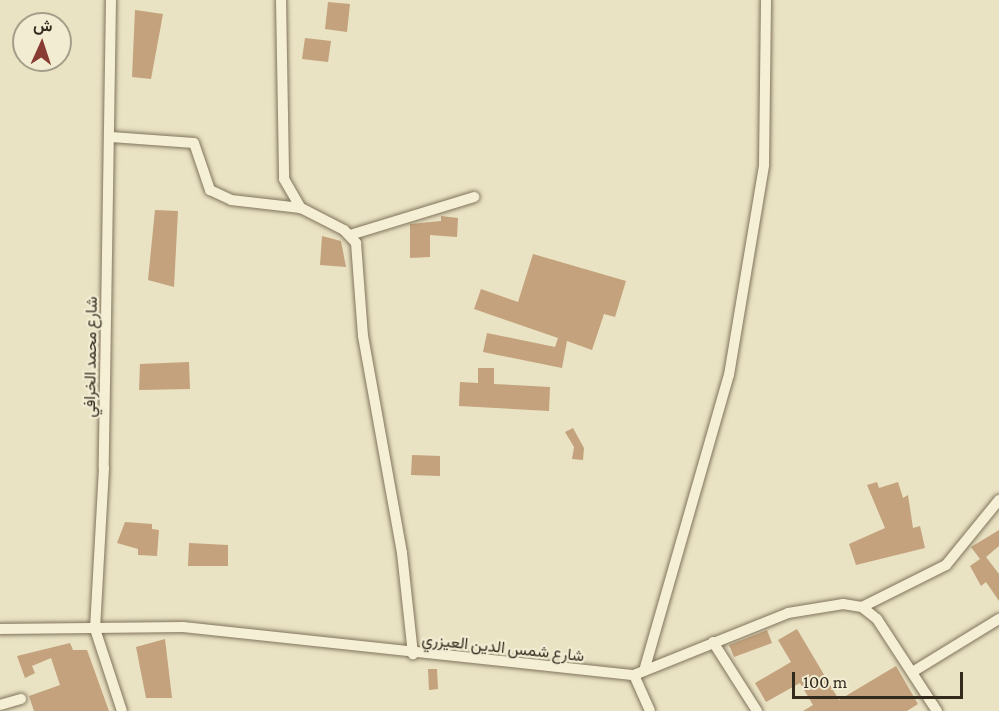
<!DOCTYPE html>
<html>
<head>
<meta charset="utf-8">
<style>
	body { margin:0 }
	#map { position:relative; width:999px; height:711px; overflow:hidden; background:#e9e2c3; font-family:"Crimson Pro",Vazirmatn,serif }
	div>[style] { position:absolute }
	.building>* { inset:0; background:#c3a27d }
	.roads { filter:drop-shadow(0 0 2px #81745c) drop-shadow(0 0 2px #81745c) }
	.minor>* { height:10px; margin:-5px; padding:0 5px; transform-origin:5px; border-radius:5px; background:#f5efd5 }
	span { translate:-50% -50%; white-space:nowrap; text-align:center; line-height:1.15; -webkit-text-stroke:4.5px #f1ecd2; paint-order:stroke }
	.street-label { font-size:16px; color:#332a1e }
	.north { position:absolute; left:12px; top:12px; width:60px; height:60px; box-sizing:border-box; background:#f1ecd2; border:2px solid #a59e8a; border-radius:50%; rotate:3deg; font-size:16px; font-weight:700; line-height:24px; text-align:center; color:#332a1e }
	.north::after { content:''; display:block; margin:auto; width:21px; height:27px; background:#893c32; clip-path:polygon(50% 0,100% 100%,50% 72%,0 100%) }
	.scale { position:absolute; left:792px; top:672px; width:171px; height:27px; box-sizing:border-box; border:3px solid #332a1e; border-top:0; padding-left:8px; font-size:18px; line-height:21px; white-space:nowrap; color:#332a1e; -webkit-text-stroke:4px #f1ecd2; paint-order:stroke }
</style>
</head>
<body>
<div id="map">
	<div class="building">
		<div style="clip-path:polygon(328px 2px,350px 4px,347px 32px,325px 29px)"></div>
		<div style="clip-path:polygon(135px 10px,163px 14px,151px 79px,132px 77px)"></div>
		<div style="clip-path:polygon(305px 38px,331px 41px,328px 62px,302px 59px)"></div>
		<div style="clip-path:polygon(155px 210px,178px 211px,174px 287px,148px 280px)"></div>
		<div style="clip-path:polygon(441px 216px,458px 218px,457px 237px,430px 235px,430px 257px,410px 258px,410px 224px,441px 221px)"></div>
		<div style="clip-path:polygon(322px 236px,341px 241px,346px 267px,320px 265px)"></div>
		<div style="clip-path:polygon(533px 254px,626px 281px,615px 317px,604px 314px,592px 350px,567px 341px,562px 368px,483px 352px,487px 333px,555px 347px,558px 338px,474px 309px,481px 289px,518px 302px)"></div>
		<div style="clip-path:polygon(189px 362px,190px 389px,139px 390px,140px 364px)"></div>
		<div style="clip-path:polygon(478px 368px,494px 368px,494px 384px,550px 387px,549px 411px,459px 406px,460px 382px,478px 383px)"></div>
		<div style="clip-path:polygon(573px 428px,584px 448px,583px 460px,572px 459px,574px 447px,565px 432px)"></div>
		<div style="clip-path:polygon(412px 455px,440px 456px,440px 476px,411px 475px)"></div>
		<div style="clip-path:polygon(877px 482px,879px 488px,898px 482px,903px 498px,908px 495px,913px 528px,920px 526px,925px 548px,856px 565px,849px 544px,885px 528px,867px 485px)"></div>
		<div style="clip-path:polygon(125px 522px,152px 524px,152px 529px,159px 530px,157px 556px,138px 555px,138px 549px,117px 543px)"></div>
		<div style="clip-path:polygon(999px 530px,999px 546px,986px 557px,999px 574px,999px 601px,986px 582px,981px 586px,970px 566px,980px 559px,971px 547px)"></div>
		<div style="clip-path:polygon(189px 543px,228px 545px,228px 566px,188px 566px)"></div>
		<div style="clip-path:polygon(797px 629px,839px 700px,896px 666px,918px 704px,907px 711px,803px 711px,813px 705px,800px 683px,766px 702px,755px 683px,791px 662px,778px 640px)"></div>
		<div style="clip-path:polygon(767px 630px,772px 643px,734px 657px,729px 645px)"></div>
		<div style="clip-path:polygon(165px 639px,172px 698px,146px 698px,136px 647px)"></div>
		<div style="clip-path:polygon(70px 643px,73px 650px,87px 650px,109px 711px,34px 711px,29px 696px,60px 685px,51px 658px,32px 666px,35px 673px,25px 678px,17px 656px)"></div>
		<div style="clip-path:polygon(428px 669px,437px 669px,438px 689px,429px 690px)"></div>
	</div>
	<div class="roads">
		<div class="minor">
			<div style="left:111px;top:0;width:468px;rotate:90.9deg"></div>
			<div style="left:104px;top:468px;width:161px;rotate:93.2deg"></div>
			<div style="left:95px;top:629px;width:86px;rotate:71.8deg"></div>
			<div style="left:281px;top:0;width:179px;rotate:89deg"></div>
			<div style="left:284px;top:179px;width:34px;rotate:60deg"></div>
			<div style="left:301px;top:208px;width:48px;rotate:27.1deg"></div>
			<div style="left:344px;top:230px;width:18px;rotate:47deg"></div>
			<div style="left:356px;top:243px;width:93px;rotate:85.7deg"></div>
			<div style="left:363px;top:336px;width:220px;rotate:79.8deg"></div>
			<div style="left:402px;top:553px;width:102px;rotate:83.8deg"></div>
			<div style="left:111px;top:137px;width:83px;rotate:4.1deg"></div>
			<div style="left:194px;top:143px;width:50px;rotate:71.2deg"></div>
			<div style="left:210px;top:190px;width:23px;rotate:25deg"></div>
			<div style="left:231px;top:200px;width:70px;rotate:6.5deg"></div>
			<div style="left:350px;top:235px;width:130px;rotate:-17deg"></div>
			<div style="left:862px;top:607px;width:94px;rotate:-26.6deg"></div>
			<div style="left:946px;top:565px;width:84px;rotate:-50.8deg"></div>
			<div style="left:0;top:629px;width:183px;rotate:-0.6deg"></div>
			<div style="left:183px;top:627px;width:454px;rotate:6.1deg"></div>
			<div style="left:634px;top:675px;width:166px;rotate:-21.9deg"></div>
			<div style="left:788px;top:613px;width:56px;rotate:-9.3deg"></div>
			<div style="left:843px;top:604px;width:19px;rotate:9deg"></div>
			<div style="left:862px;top:607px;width:19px;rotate:39deg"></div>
			<div style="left:877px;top:619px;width:110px;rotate:56.9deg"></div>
			<div style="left:713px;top:642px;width:82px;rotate:57.5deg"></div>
			<div style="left:644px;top:671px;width:308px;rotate:-74deg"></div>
			<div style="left:729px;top:375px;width:213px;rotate:-80.5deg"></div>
			<div style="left:764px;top:165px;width:165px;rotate:-89.3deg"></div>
			<div style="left:914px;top:671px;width:100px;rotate:-31.5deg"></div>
			<div style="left:634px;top:675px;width:39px;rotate:66deg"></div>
			<div style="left:0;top:705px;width:22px;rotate:-16deg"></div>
		</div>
	</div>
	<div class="street-label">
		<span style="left:91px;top:357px;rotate:-89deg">شارع محمد الخرافي</span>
		<span style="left:503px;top:648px;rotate:6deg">شارع شمس الدين العيزري</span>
	</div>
	<div class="north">ش</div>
	<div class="scale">100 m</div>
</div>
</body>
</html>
